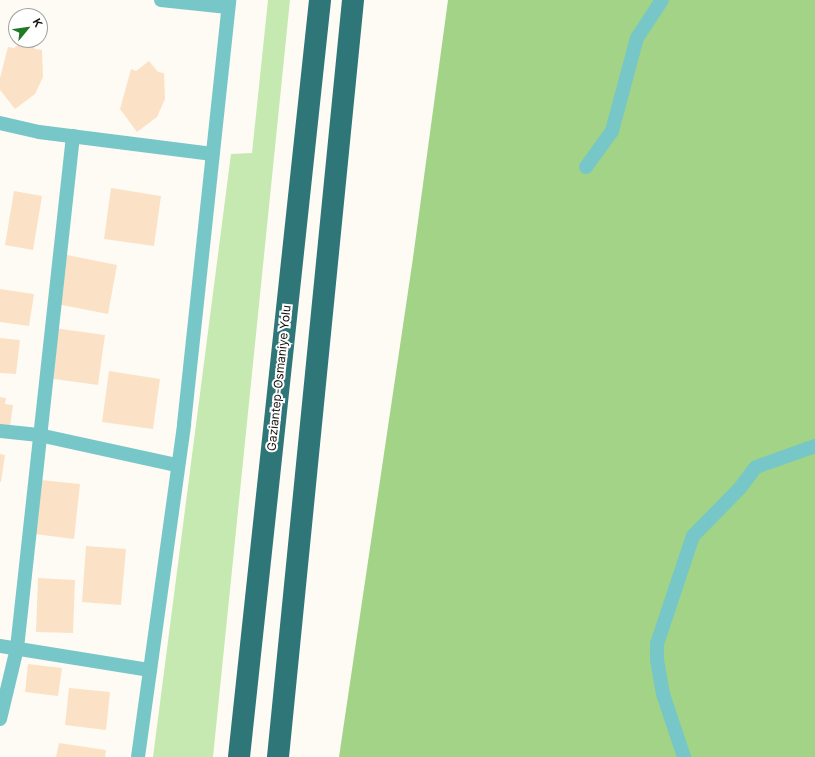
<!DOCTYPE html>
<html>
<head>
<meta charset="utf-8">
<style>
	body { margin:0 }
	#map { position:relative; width:815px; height:757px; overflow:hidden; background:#fefbf5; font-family:Inter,sans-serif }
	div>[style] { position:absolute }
	.green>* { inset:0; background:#c5e9b1 }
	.forest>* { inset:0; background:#a2d386 }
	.building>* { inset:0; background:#fbe2c6 }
	.street>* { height:14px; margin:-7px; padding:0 7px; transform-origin:7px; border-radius:7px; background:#77c7c9 }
	.highway>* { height:22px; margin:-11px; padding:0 11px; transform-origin:11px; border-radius:11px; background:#2f7678 }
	span { translate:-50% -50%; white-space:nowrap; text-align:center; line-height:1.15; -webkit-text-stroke:4px #fff; paint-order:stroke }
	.street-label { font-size:12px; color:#171512 }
	.north { position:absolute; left:8px; top:8px; width:40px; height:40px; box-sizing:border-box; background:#fff; border:1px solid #a2a1a0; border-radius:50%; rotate:61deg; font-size:11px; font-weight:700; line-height:16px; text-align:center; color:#171512 }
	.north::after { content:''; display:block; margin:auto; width:14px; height:18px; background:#207927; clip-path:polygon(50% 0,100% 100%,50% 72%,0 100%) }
</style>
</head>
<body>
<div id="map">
	<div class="green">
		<div style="clip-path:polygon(268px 0,290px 0,213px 757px,153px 757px,231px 154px,252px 153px)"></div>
	</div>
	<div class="forest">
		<div style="clip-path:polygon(448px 0,815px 0,815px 757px,339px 757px,413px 258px)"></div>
	</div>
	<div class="building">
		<div style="clip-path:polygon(24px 40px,29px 40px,35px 49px,42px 50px,43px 77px,35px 94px,15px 109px,0 90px,0 78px,8px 47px,14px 48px)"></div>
		<div style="clip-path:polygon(149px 61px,158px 72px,164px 73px,165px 99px,157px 117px,137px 132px,120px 109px,131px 69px,136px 71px)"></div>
		<div style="clip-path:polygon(111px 188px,161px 196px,154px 246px,104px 239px)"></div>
		<div style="clip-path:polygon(14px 191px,42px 196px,33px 250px,5px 245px)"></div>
		<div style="clip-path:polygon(67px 255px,117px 265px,108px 314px,57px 304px)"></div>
		<div style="clip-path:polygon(0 289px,34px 294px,29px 326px,0 322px)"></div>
		<div style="clip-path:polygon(54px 328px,105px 335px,98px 385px,47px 378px)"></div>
		<div style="clip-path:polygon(0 338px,20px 340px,16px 374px,0 373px)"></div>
		<div style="clip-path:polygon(109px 371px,160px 379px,153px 429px,102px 422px)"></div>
		<div style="clip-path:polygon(0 397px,6px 398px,5px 404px,13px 405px,10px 427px,0 425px)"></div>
		<div style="clip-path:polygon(0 454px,5px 455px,1px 482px,0 482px)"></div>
		<div style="clip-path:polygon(41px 480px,80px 484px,74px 539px,35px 534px)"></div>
		<div style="clip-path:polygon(86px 546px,126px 549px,121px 605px,82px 602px)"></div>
		<div style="clip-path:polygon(38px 578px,75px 580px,73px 633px,36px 632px)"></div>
		<div style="clip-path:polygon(28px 664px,62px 668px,58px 696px,25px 692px)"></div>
		<div style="clip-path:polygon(69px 688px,110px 692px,106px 730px,65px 725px)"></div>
		<div style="clip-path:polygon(59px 743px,106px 750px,105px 757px,56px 757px)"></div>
	</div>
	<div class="street">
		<div style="left:161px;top:0;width:67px;rotate:6deg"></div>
		<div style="left:0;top:123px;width:40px;rotate:13deg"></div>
		<div style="left:39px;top:132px;width:175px;rotate:7.2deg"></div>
		<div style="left:586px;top:167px;width:44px;rotate:-54.2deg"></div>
		<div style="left:612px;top:131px;width:96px;rotate:-75deg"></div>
		<div style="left:637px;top:38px;width:45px;rotate:-56.7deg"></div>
		<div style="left:0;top:431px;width:39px;rotate:6deg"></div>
		<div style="left:39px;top:435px;width:141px;rotate:12.3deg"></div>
		<div style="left:0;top:646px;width:152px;rotate:9.1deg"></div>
		<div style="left:0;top:719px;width:73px;rotate:-76.5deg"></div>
		<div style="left:17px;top:648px;width:515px;rotate:-83.76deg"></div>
		<div style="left:138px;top:757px;width:336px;rotate:-82.1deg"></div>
		<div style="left:184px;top:424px;width:426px;rotate:-83.9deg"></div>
		<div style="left:684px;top:757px;width:66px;rotate:-108.4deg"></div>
		<div style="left:663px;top:694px;width:35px;rotate:-100deg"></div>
		<div style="left:657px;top:660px;width:16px;rotate:-90deg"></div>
		<div style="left:657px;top:644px;width:114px;rotate:-71.6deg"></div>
		<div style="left:693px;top:536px;width:67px;rotate:-45.6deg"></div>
		<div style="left:740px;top:488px;width:26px;rotate:-53deg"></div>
		<div style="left:756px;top:467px;width:63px;rotate:-19.6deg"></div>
	</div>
	<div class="highway">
		<div style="left:239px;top:757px;width:761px;rotate:-83.89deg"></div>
		<div style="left:278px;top:757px;width:761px;rotate:-84.34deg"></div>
	</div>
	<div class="street-label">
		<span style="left:279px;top:378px;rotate:-84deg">Gaziantep-Osmaniye Yolu</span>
	</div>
	<div class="north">K</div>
</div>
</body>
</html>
